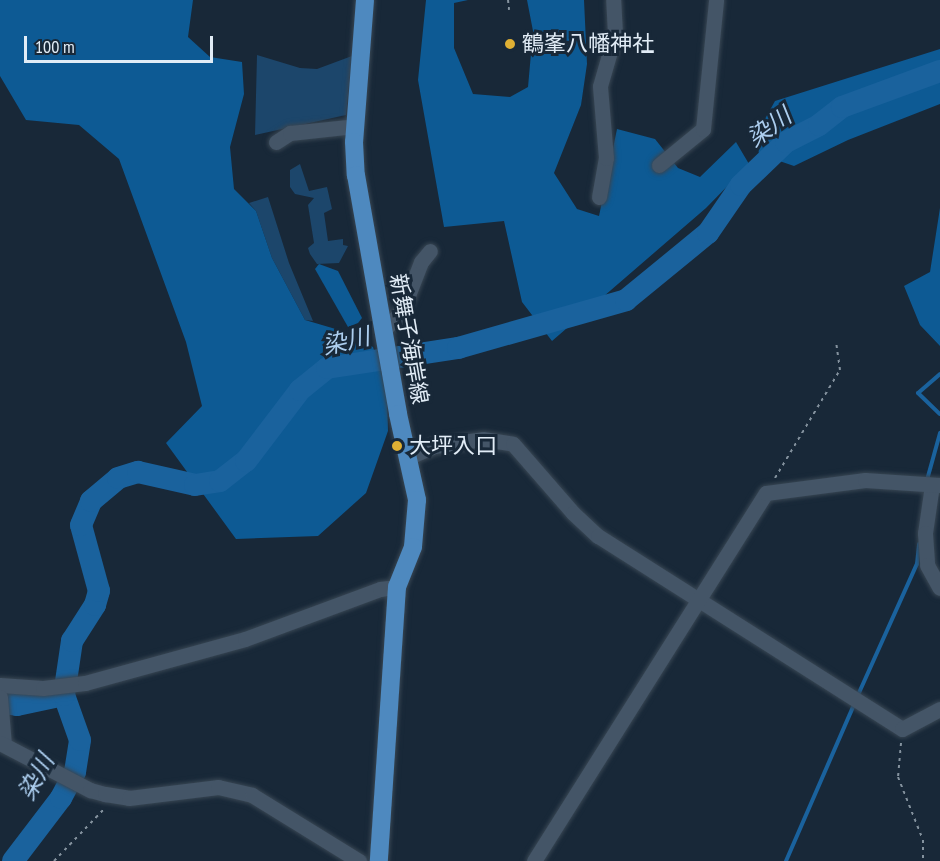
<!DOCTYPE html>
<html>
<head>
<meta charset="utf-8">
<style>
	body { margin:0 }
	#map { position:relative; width:940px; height:861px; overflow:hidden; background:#182838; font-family:"PT Sans Narrow","Noto Sans JP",sans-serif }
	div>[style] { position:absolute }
	.green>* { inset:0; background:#1c466b }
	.forest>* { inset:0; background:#0d5a94 }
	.stream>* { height:4px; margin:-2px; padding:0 2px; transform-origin:2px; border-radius:2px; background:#1a629d }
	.river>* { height:22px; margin:-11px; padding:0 11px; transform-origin:11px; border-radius:11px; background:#1a629d }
	.path>* { height:2px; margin-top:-1px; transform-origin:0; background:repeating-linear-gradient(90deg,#84929e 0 3px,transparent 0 7.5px) }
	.roads { filter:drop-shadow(0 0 2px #384653) drop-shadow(0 0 2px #384653) }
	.minor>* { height:15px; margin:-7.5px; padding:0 7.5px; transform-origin:7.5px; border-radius:7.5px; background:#445567 }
	.major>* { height:18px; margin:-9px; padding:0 9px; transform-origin:9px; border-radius:9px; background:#4e89bf }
	.dots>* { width:16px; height:16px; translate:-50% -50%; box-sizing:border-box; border:3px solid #182838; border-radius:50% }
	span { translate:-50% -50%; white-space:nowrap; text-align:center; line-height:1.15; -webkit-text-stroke:6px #182838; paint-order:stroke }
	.poi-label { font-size:22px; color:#e1ecf6 }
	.left { translate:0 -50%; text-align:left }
	.street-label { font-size:22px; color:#e1ecf6 }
	.water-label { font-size:24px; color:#acceef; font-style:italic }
	.scale { position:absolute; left:24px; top:36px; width:189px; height:27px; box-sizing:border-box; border:3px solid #e1ecf6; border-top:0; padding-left:8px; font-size:18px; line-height:21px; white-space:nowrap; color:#e1ecf6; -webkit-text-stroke:4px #182838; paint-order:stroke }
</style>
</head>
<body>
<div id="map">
	<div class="green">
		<div style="clip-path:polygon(257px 55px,300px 68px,317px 69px,352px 56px,346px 115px,255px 135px)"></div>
		<div style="clip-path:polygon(300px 164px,309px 191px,327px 187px,332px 209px,324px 213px,328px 241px,343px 239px,343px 245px,348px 246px,339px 263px,317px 264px,310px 254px,308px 248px,314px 243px,308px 205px,314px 198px,295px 194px,290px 187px,290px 170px)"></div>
		<div style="clip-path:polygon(268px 197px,289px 263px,313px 321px,305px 320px,272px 258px,256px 211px,249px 203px)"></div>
	</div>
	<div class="forest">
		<div style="clip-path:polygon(0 0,193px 0,188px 37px,210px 57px,242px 62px,244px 94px,230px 147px,234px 189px,256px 211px,272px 258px,305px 320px,339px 330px,373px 347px,387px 390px,388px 431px,366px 493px,318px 536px,236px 539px,166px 443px,202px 406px,186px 342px,119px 159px,79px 125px,26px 120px,0 76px)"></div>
		<div style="clip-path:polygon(426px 0,468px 0,454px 3px,454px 48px,473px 94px,510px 97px,528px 87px,533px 31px,527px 0,584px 0,587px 64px,581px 105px,554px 173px,577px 209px,599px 216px,617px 129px,655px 139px,678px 168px,700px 177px,736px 142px,749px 164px,706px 208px,552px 341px,522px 302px,504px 221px,444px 227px,418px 80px)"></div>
		<div style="clip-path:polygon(940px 49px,940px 104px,848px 140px,794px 166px,759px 154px,756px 135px,775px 101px)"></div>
		<div style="clip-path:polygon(940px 208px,940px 346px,920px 325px,904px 286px,930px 272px)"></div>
		<div style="clip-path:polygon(319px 264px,338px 271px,362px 318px,358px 323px,348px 327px,315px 269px)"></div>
	</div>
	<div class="stream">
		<div style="left:940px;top:374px;width:29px;rotate:139deg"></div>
		<div style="left:918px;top:393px;width:30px;rotate:44deg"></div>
		<div style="left:927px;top:480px;width:49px;rotate:-74.5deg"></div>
		<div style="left:858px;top:695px;width:144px;rotate:-65.8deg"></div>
		<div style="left:917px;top:564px;width:20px;rotate:-84deg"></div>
		<div style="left:786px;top:861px;width:173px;rotate:-66.5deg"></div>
	</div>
	<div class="river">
		<div style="left:0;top:702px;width:17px;rotate:10deg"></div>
		<div style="left:17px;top:705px;width:48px;rotate:-12deg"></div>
		<div style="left:13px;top:861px;width:79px;rotate:-52.7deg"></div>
		<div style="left:61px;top:798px;width:30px;rotate:-62deg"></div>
		<div style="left:75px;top:772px;width:32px;rotate:-81deg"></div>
		<div style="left:80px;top:740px;width:48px;rotate:-109.6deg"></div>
		<div style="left:64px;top:695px;width:55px;rotate:-81.6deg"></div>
		<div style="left:72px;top:641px;width:43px;rotate:-57.4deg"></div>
		<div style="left:95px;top:605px;width:15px;rotate:-74deg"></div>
		<div style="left:99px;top:591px;width:68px;rotate:-105.3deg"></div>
		<div style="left:81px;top:525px;width:26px;rotate:-67deg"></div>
		<div style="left:91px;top:501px;width:35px;rotate:-40deg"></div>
		<div style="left:118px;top:478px;width:21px;rotate:-17deg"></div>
		<div style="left:138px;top:472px;width:58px;rotate:12.8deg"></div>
		<div style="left:195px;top:485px;width:25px;rotate:-9deg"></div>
		<div style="left:220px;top:481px;width:33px;rotate:-38deg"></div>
		<div style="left:246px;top:461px;width:89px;rotate:-52.7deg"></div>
		<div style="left:300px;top:390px;width:35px;rotate:-39deg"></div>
		<div style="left:327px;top:368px;width:133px;rotate:-8.7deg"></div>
		<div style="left:458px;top:348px;width:175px;rotate:-15.9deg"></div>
		<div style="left:626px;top:300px;width:106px;rotate:-39.3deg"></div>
		<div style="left:708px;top:233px;width:58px;rotate:-55.5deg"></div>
		<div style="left:741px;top:185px;width:62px;rotate:-43.7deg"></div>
		<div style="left:786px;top:142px;width:37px;rotate:-27deg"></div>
		<div style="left:819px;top:125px;width:29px;rotate:-38deg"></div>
		<div style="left:842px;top:107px;width:104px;rotate:-20.2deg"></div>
	</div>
	<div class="path">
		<div style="left:508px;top:0;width:10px;rotate:84deg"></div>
		<div style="left:775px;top:478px;width:126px;rotate:-59deg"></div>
		<div style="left:840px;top:370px;width:30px;rotate:-98deg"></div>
		<div style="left:901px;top:743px;width:34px;rotate:95deg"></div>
		<div style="left:898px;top:777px;width:68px;rotate:68.4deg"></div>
		<div style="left:923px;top:840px;width:21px;rotate:90deg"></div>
		<div style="left:54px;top:861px;width:75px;rotate:-46.1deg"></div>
	</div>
	<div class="roads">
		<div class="minor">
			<div style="left:276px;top:142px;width:17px;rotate:-33deg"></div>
			<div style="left:290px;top:133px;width:65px;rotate:-6.1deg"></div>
			<div style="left:659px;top:165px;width:57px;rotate:-39.3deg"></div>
			<div style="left:703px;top:129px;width:130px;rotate:-84.2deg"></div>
			<div style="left:599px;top:197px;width:40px;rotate:-80deg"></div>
			<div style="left:606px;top:158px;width:72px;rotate:-94.8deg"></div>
			<div style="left:600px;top:86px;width:54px;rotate:-73.9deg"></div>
			<div style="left:615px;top:34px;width:34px;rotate:-93deg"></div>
			<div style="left:384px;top:330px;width:26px;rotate:-47deg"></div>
			<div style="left:402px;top:311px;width:53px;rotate:-68.8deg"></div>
			<div style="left:421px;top:262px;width:14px;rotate:-51deg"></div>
			<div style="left:407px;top:458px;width:30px;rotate:-24deg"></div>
			<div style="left:434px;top:446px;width:49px;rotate:-8.1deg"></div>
			<div style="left:483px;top:439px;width:30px;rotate:9deg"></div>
			<div style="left:513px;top:444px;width:91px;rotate:49deg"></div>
			<div style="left:573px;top:513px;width:34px;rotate:43deg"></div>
			<div style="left:598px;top:536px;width:360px;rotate:32.4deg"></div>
			<div style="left:902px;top:729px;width:43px;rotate:-27.8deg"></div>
			<div style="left:932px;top:485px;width:49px;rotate:98.3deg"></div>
			<div style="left:925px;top:533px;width:32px;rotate:86deg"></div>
			<div style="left:927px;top:565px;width:26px;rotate:61deg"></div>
			<div style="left:0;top:685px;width:43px;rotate:4deg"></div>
			<div style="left:43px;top:688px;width:42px;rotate:-6.8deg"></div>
			<div style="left:85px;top:683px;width:166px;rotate:-15.4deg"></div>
			<div style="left:245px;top:639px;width:144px;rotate:-20.3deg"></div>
			<div style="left:380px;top:589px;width:17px;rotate:-7deg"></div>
			<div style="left:0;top:697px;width:48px;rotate:85.2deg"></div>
			<div style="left:0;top:743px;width:102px;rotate:27.6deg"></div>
			<div style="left:90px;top:790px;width:16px;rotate:15deg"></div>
			<div style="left:105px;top:794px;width:24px;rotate:9deg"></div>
			<div style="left:129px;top:798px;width:90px;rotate:-7deg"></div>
			<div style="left:218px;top:787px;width:35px;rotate:13deg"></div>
			<div style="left:252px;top:795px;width:126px;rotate:31.7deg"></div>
			<div style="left:534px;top:861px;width:435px;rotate:-57.8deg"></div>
			<div style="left:766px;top:493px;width:100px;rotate:-7.5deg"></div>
			<div style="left:865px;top:480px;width:75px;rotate:3.8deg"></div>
		</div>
		<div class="major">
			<div style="left:365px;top:0;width:142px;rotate:94.4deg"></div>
			<div style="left:354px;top:142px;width:33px;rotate:87deg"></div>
			<div style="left:356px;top:175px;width:243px;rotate:80deg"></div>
			<div style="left:398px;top:414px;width:88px;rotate:77.5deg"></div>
			<div style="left:417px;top:500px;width:47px;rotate:94.9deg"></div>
			<div style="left:413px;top:547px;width:43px;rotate:111.8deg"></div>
			<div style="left:397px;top:587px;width:275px;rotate:93.8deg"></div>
		</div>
	</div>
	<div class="dots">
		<div style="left:510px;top:44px;background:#dfb034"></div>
		<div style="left:397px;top:446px;background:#dfb034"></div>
	</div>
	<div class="poi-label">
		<span class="left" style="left:522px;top:44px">鶴峯八幡神社</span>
		<span class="left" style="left:409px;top:446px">大坪入口</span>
	</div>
	<div class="street-label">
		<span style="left:409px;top:339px;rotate:80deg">新舞子海岸線</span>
	</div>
	<div class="water-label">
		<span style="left:769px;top:127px;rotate:-36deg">染川</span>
		<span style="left:346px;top:341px;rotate:-13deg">染川</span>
		<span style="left:36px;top:777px;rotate:-62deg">染川</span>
	</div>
	<div class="scale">100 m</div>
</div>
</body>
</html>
